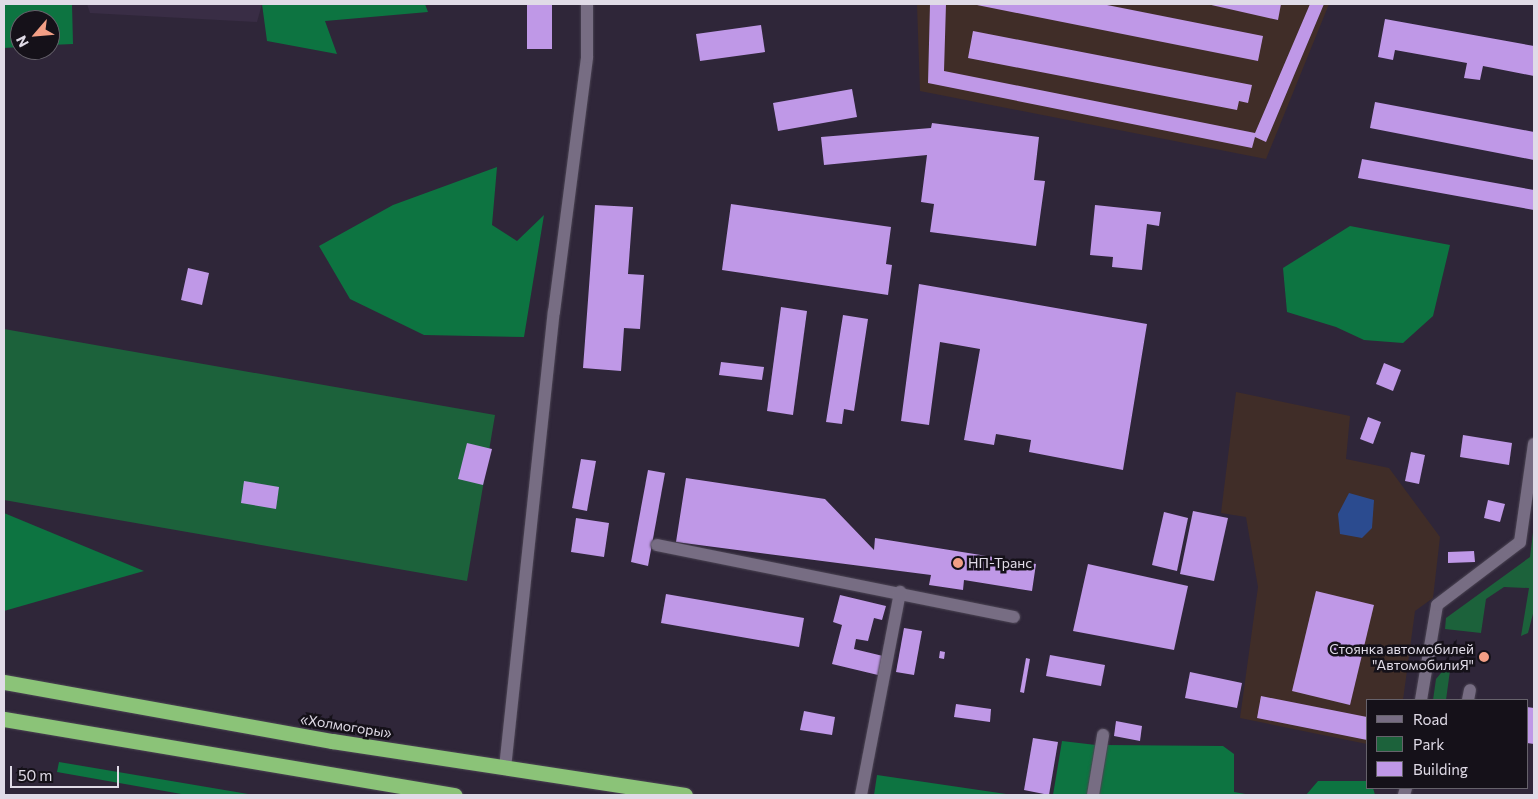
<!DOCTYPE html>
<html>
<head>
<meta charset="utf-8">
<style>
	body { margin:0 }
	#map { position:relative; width:1538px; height:799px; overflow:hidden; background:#2f2639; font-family:Commissioner,sans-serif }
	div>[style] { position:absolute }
	.built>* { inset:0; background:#392d45 }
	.industrial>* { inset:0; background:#402d28 }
	.green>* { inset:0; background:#1c623b }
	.forest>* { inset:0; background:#0d7441 }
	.water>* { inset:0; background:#2b4b8f }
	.building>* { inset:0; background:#bf98e7 }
	.roads { filter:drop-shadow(0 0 1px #4b4453) drop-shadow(0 0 1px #4b4453) }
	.minor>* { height:12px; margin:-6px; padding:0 6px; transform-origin:6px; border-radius:6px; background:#776d83 }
	.highway>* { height:15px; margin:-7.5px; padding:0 7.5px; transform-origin:7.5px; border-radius:7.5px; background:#8bc378 }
	.dots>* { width:14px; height:14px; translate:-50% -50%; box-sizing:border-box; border:2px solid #151119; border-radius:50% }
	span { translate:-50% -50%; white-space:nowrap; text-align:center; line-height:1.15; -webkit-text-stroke:5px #151119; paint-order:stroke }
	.poi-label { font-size:14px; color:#e0dbe7 }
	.left { translate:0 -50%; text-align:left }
	.right { translate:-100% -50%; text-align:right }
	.street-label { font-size:14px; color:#e0dbe7 }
	.frame { position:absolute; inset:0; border:5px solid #e0dbe7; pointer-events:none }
	.legend { position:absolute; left:1366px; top:699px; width:162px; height:90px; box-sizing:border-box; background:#151119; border:1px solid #66626b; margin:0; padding:6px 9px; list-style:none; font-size:15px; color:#e0dbe7 }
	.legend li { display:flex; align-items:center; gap:10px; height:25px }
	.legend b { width:25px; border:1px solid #66626b }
	.north { position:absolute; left:10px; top:10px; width:50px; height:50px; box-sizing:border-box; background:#151119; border:1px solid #66626b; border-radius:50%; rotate:243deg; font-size:14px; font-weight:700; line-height:20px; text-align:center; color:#e0dbe7 }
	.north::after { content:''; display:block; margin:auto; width:18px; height:22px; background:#f39f86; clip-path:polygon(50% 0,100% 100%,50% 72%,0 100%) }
	.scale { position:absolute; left:10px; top:766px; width:109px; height:22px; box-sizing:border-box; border:2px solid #e0dbe7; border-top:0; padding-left:6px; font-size:15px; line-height:18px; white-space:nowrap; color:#e0dbe7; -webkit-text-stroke:4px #151119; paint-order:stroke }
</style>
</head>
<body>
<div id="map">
	<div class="built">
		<div style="clip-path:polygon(87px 4px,262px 4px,257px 22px,90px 13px)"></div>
	</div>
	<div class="industrial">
		<div style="clip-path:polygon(917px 4px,1329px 4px,1266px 159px,920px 91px)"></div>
		<div style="clip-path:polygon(1236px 392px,1350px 416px,1346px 459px,1389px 468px,1440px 537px,1433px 598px,1415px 611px,1403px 700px,1367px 700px,1367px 744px,1240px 718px,1258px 587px,1246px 517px,1221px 513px)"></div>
	</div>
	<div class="green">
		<div style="clip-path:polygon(4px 329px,495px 415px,467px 581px,4px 500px)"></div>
		<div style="clip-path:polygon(1534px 524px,1534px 610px,1528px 633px,1521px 636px,1529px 588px,1504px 587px,1486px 599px,1481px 633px,1445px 629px,1446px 618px,1530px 557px)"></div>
		<div style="clip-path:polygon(1451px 661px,1465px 662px,1451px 663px,1446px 700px,1433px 700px,1436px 679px)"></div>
	</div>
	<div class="forest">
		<div style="clip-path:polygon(4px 4px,72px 4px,73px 44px,50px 45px,50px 20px,20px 20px,20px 47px,4px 48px)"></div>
		<div style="clip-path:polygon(262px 4px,425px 4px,428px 12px,325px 21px,337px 54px,267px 41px)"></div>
		<div style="clip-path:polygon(497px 167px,492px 225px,517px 241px,544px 215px,524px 337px,424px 335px,350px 299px,319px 246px,393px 205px)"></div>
		<div style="clip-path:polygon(1350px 226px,1450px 245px,1433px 316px,1403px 343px,1364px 340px,1336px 327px,1287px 312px,1283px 268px)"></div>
		<div style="clip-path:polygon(4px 513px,144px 571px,4px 611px)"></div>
		<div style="clip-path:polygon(1062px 741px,1096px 745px,1088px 795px,1053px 795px)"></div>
		<div style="clip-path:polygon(1105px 745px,1223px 746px,1234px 754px,1234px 792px,1251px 795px,1098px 795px)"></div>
		<div style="clip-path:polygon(59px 762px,254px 795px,187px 795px,57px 772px)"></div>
		<div style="clip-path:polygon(877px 775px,1013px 795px,874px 795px)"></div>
		<div style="clip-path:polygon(1318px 781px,1367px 781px,1367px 788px,1373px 788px,1375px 795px,1306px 795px)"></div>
	</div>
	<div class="water">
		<div style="clip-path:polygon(1349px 493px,1374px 500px,1372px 528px,1362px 538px,1340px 534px,1338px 514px)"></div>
	</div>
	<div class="building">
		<div style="clip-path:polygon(527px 4px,552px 4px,552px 49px,527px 49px)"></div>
		<div style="clip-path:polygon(930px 4px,946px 4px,944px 71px,1255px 133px,1310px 4px,1324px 4px,1266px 142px,1255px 137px,1252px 148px,928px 83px)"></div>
		<div style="clip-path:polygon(972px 4px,1102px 4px,1263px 36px,1258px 61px)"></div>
		<div style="clip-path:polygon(1207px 4px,1281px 4px,1278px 20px)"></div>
		<div style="clip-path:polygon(1385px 19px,1534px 46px,1534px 76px,1483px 66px,1480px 80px,1464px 78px,1467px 63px,1395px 50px,1393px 60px,1378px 57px)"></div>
		<div style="clip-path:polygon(761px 25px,765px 52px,700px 61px,696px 34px)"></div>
		<div style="clip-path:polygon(973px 31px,1252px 85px,1248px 103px,1239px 101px,1237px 110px,968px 58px)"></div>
		<div style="clip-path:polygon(852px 89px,857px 117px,778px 131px,773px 103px)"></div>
		<div style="clip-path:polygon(1375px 102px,1534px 132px,1534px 160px,1370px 128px)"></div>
		<div style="clip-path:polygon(932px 123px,1039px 137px,1034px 180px,1045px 181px,1036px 246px,930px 232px,934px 204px,921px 202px,927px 155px,824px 165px,821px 137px,931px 128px)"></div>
		<div style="clip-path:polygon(1362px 159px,1534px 190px,1534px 210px,1358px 178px)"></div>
		<div style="clip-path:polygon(731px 204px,891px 227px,886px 264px,892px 265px,888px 295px,722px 270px)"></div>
		<div style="clip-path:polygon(595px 205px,633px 207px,628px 274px,644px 275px,640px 329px,624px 328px,621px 371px,583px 368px)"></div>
		<div style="clip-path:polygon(1095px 205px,1161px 212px,1159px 226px,1147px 224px,1142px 270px,1112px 267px,1113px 257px,1090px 255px)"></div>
		<div style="clip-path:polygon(188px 268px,209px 273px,202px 305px,181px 300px)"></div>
		<div style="clip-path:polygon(919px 284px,1147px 324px,1123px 470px,1029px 452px,1031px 440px,996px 434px,994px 445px,964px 440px,980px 349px,940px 342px,929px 425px,901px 421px)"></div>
		<div style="clip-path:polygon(781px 307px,807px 311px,793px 415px,767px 411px)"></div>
		<div style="clip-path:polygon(843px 315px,868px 319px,854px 411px,844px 409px,842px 424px,826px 422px)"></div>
		<div style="clip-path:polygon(721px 362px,764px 367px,762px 380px,719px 375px)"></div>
		<div style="clip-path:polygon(1384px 363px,1401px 370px,1393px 391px,1376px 384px)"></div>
		<div style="clip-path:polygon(1368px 417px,1381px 422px,1373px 444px,1360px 439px)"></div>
		<div style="clip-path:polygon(1463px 435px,1512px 443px,1509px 465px,1460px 457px)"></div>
		<div style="clip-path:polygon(467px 443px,492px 449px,483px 485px,458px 479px)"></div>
		<div style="clip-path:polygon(1411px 452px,1425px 455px,1419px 484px,1405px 481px)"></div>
		<div style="clip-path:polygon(581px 459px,596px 461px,587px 511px,572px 508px)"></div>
		<div style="clip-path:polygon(648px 470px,665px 473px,648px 566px,631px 562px)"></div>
		<div style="clip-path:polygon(686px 478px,825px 499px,874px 550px,875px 538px,1036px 564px,1032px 591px,964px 580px,963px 590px,929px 585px,931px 575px,676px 542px)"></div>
		<div style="clip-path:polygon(244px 481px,279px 487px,276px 509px,241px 503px)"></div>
		<div style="clip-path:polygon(1488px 500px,1505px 504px,1500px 522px,1484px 518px)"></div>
		<div style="clip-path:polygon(1193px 511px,1228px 518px,1214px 581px,1180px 574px)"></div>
		<div style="clip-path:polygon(1164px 512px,1188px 518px,1177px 571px,1152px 565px)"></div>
		<div style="clip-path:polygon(576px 518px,609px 523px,604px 557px,571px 552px)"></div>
		<div style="clip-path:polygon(1474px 551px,1475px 562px,1448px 563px,1448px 552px)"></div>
		<div style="clip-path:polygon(1088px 564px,1188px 586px,1174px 650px,1073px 631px)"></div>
		<div style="clip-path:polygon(1316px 591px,1374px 605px,1350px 705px,1292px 691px)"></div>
		<div style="clip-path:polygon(666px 594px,804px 618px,799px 647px,661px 623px)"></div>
		<div style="clip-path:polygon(840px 595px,886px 606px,882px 620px,874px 618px,868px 641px,856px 639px,854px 649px,883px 656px,878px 675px,832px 664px,842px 625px,833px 622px)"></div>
		<div style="clip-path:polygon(904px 628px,922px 631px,914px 675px,896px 672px)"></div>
		<div style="clip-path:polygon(940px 651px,945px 652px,944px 659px,939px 658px)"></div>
		<div style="clip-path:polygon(1050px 655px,1105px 665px,1101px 686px,1046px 676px)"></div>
		<div style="clip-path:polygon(1026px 658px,1030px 659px,1024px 693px,1020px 692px)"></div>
		<div style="clip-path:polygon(1190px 672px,1242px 683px,1237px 708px,1185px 698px)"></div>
		<div style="clip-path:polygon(1261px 696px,1367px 717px,1367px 740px,1257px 718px)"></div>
		<div style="clip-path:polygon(956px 704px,991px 709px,990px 722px,954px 717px)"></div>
		<div style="clip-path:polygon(1527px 707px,1534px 708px,1534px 744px,1527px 743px)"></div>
		<div style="clip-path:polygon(804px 711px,835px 717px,832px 735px,800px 730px)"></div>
		<div style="clip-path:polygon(1116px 721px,1142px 726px,1140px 741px,1114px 736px)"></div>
		<div style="clip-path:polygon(1033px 738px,1058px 742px,1049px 795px,1024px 790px)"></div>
	</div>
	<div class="roads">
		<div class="minor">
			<div style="left:657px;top:545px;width:364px;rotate:11.4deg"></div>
			<div style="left:1421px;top:700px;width:96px;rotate:-80.4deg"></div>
			<div style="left:1437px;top:605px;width:104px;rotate:-37.2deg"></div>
			<div style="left:1520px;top:542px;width:99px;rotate:-81.9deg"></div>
			<div style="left:1468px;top:700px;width:10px;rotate:-79deg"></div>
			<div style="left:505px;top:768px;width:459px;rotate:-83.9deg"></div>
			<div style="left:554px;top:312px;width:257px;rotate:-82.6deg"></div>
			<div style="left:587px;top:57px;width:53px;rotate:-90deg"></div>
			<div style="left:861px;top:795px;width:207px;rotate:-79.1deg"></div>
			<div style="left:1093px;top:795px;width:61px;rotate:-80.5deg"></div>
			<div style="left:1404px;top:795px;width:7px;rotate:-74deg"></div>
		</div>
		<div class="highway">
			<div style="left:4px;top:682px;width:333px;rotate:10.2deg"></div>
			<div style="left:332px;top:741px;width:357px;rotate:8.7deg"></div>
			<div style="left:4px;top:719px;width:457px;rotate:9.6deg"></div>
		</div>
	</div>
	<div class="dots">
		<div style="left:958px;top:563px;background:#f39f86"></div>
		<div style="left:1484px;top:657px;background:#f39f86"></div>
	</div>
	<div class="poi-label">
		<span class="left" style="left:968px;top:563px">НП-Транс</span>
		<span class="right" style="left:1474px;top:657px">Стоянка автомобилей<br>"АвтомобилиЯ"</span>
	</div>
	<div class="street-label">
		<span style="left:346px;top:726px;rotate:9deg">«Холмогоры»</span>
	</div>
	<div class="frame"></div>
	<ul class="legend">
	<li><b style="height:6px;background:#776d83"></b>Road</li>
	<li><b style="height:14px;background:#1c623b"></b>Park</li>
	<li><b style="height:14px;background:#bf98e7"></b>Building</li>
	</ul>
	<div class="north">N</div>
	<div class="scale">50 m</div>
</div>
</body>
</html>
